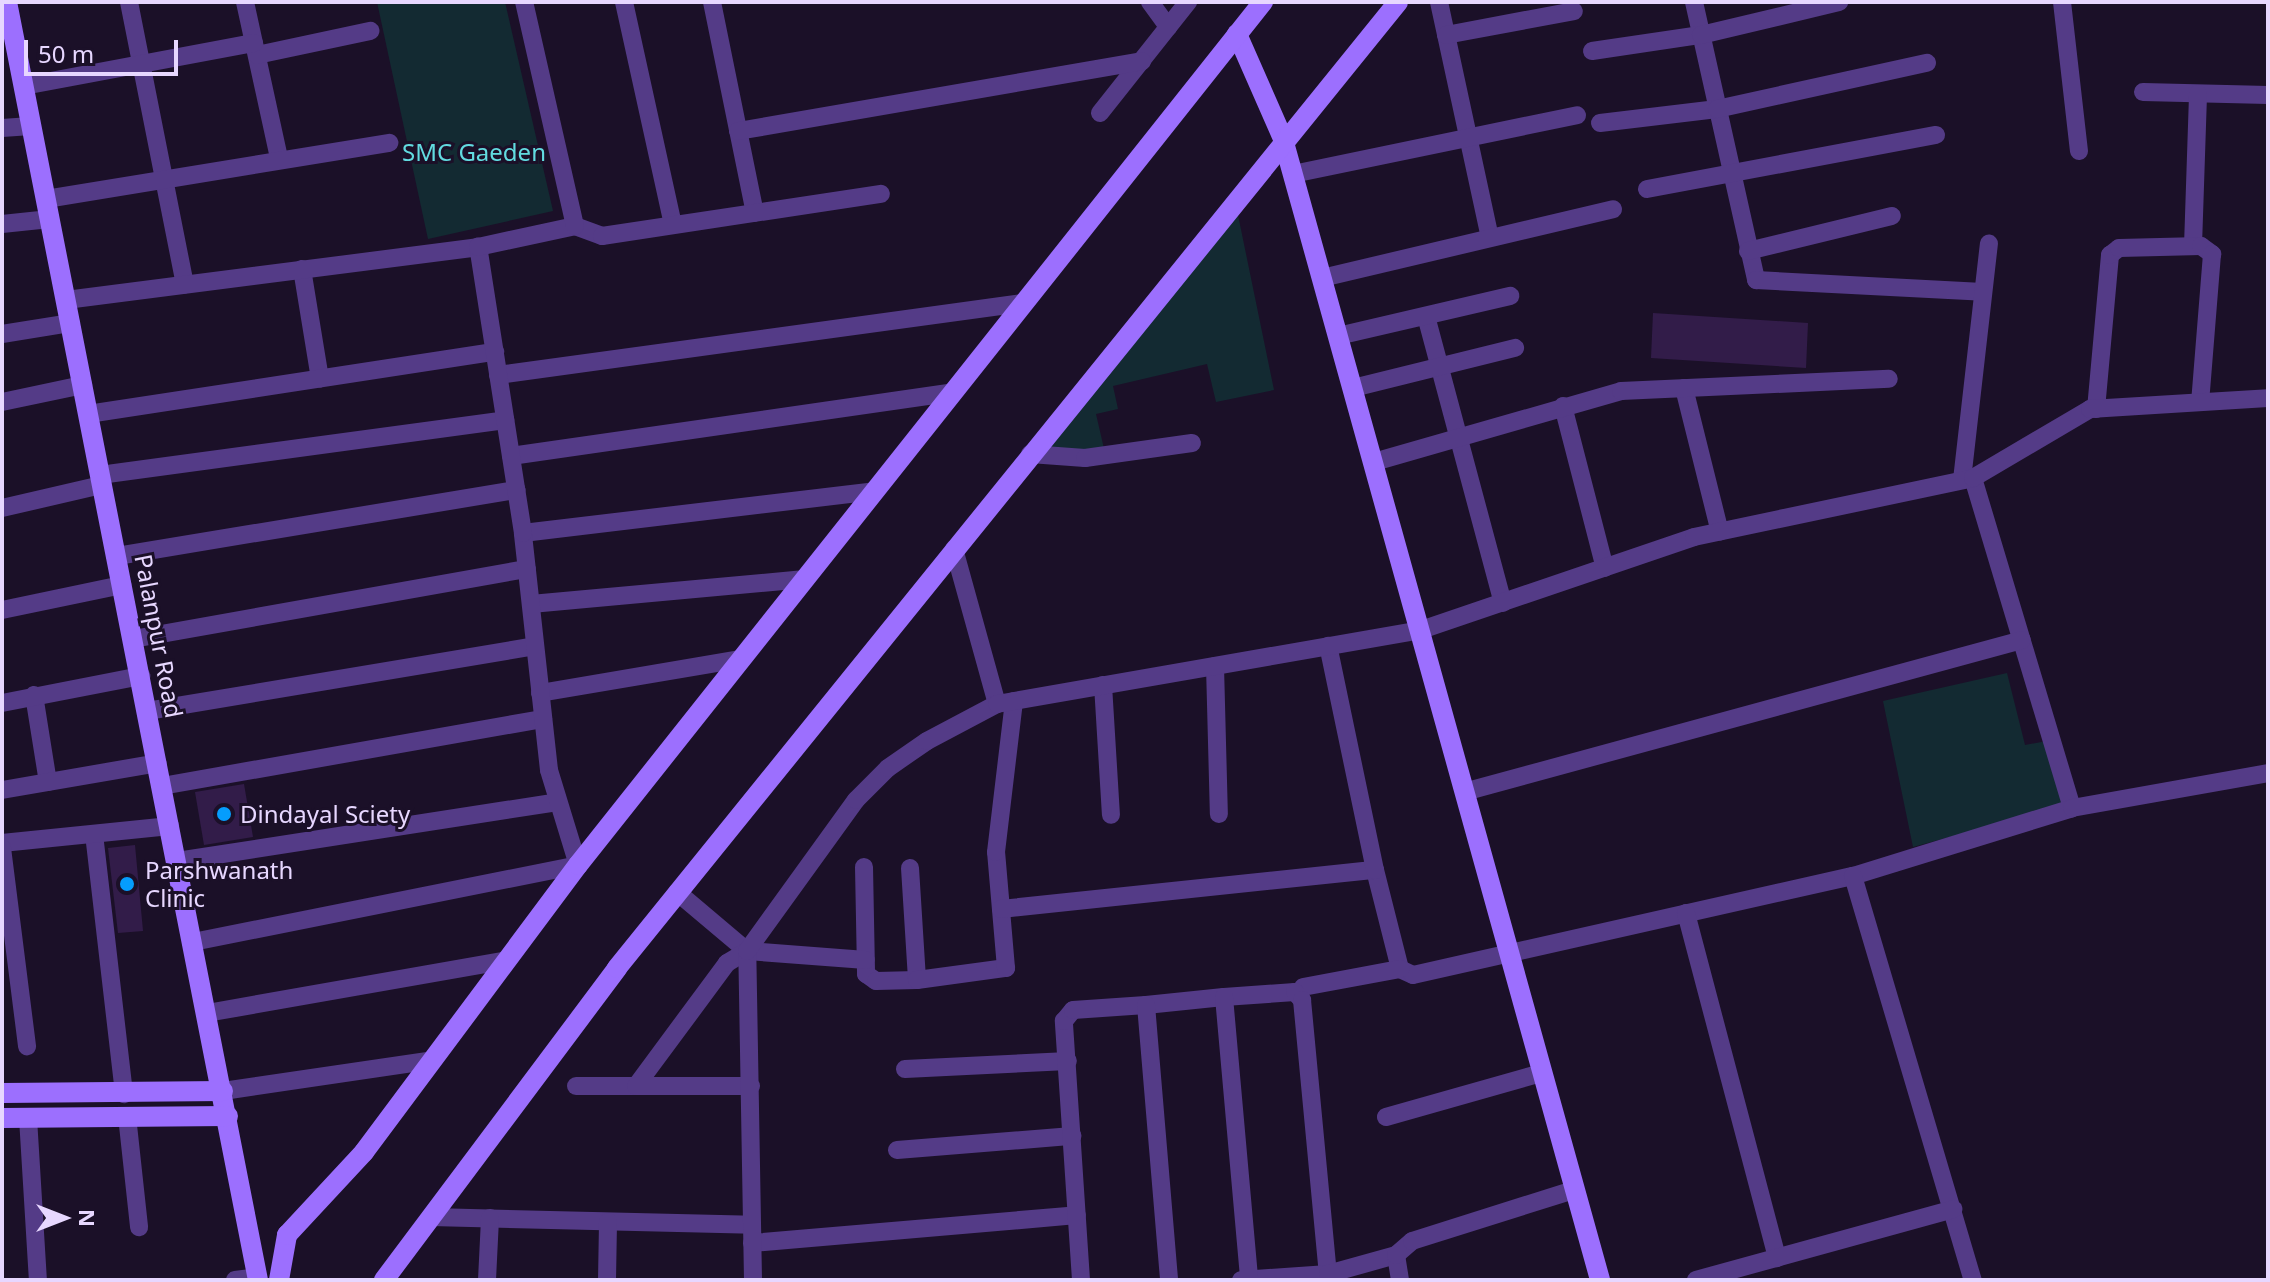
<!DOCTYPE html>
<html>
<head>
<meta charset="utf-8">
<style>
	body { margin:0 }
	#map { position:relative; width:2270px; height:1282px; overflow:hidden; background:#1b1028; font-family:"Noto Sans",sans-serif }
	div>[style] { position:absolute }
	.green>* { inset:0; background:#132a32 }
	.building>* { inset:0; background:#321c49 }
	.street>* { height:18px; margin:-9px; padding:0 9px; transform-origin:9px; border-radius:9px; background:#543b87 }
	.secondary>* { height:20px; margin:-10px; padding:0 10px; transform-origin:10px; border-radius:10px; background:#9c6ffe }
	.dots>* { width:22px; height:22px; translate:-50% -50%; box-sizing:border-box; border:4px solid #1b1028; border-radius:50% }
	span { translate:-50% -50%; white-space:nowrap; text-align:center; line-height:1.15; -webkit-text-stroke:6px #1b1028; paint-order:stroke }
	.park-label { font-size:24px; color:#62dbe0 }
	.street-label { font-size:24px; color:#e7d7ff }
	.poi-label { font-size:24px; color:#e7d7ff }
	.left { translate:0 -50%; text-align:left }
	.frame { position:absolute; inset:0; border:4px solid #e7d7ff; pointer-events:none }
	.north { position:absolute; left:24px; top:1178px; width:80px; height:80px; -webkit-text-stroke:6px #1b1028; paint-order:stroke; rotate:90deg; font-size:22px; font-weight:700; line-height:32px; text-align:center; color:#e7d7ff }
	.north::after { content:''; display:block; margin:auto; width:28px; height:36px; background:#e7d7ff; clip-path:polygon(50% 0,100% 100%,50% 72%,0 100%) }
	.scale { position:absolute; left:24px; top:40px; width:154px; height:36px; box-sizing:border-box; border:4px solid #e7d7ff; border-top:0; padding-left:10px; font-size:24px; line-height:28px; white-space:nowrap; color:#e7d7ff; -webkit-text-stroke:6px #1b1028; paint-order:stroke }
</style>
</head>
<body>
<div id="map">
	<div class="green">
		<div style="clip-path:polygon(377px 2px,505px 2px,553px 211px,428px 239px)"></div>
		<div style="clip-path:polygon(1238px 215px,1274px 390px,1216px 402px,1207px 364px,1113px 386px,1118px 409px,1096px 414px,1105px 453px,1038px 452px)"></div>
		<div style="clip-path:polygon(2007px 673px,2025px 745px,2047px 741px,2067px 805px,1913px 847px,1883px 701px)"></div>
	</div>
	<div class="building">
		<div style="clip-path:polygon(1653px 313px,1808px 323px,1806px 368px,1651px 358px)"></div>
		<div style="clip-path:polygon(244px 784px,253px 837px,204px 845px,195px 792px)"></div>
		<div style="clip-path:polygon(135px 845px,143px 931px,118px 933px,108px 848px)"></div>
	</div>
	<div class="street">
		<div style="left:129px;top:2px;width:288px;rotate:78.8deg"></div>
		<div style="left:245px;top:2px;width:160px;rotate:77.7deg"></div>
		<div style="left:624px;top:2px;width:228px;rotate:77.6deg"></div>
		<div style="left:712px;top:2px;width:215px;rotate:78.5deg"></div>
		<div style="left:1150px;top:2px;width:31px;rotate:54deg"></div>
		<div style="left:1439px;top:2px;width:241px;rotate:77.8deg"></div>
		<div style="left:1694px;top:2px;width:285px;rotate:77.4deg"></div>
		<div style="left:1756px;top:280px;width:227px;rotate:3deg"></div>
		<div style="left:2062px;top:2px;width:150px;rotate:83.5deg"></div>
		<div style="left:1446px;top:35px;width:130px;rotate:-10.6deg"></div>
		<div style="left:1592px;top:51px;width:110px;rotate:-8.4deg"></div>
		<div style="left:1701px;top:35px;width:142px;rotate:-13.4deg"></div>
		<div style="left:257px;top:55px;width:116px;rotate:-12deg"></div>
		<div style="left:24px;top:86px;width:234px;rotate:-10.6deg"></div>
		<div style="left:2143px;top:92px;width:125px;rotate:1.4deg"></div>
		<div style="left:1100px;top:113px;width:142px;rotate:-51.6deg"></div>
		<div style="left:1600px;top:123px;width:118px;rotate:-6.8deg"></div>
		<div style="left:1717px;top:109px;width:215px;rotate:-12.4deg"></div>
		<div style="left:2px;top:128px;width:29px;rotate:-4deg"></div>
		<div style="left:738px;top:131px;width:410px;rotate:-9.8deg"></div>
		<div style="left:1293px;top:174px;width:290px;rotate:-11.7deg"></div>
		<div style="left:1647px;top:189px;width:294px;rotate:-10.6deg"></div>
		<div style="left:46px;top:199px;width:348px;rotate:-9.3deg"></div>
		<div style="left:2px;top:224px;width:48px;rotate:-5.9deg"></div>
		<div style="left:575px;top:226px;width:29px;rotate:20deg"></div>
		<div style="left:602px;top:236px;width:282px;rotate:-8.6deg"></div>
		<div style="left:2193px;top:246px;width:152px;rotate:-88.1deg"></div>
		<div style="left:1748px;top:251px;width:148px;rotate:-13.7deg"></div>
		<div style="left:302px;top:269px;width:111px;rotate:80.7deg"></div>
		<div style="left:1322px;top:278px;width:299px;rotate:-13.3deg"></div>
		<div style="left:66px;top:300px;width:415px;rotate:-7.3deg"></div>
		<div style="left:1426px;top:316px;width:297px;rotate:75deg"></div>
		<div style="left:2px;top:334px;width:70px;rotate:-9.1deg"></div>
		<div style="left:1338px;top:336px;width:177px;rotate:-13.1deg"></div>
		<div style="left:498px;top:375px;width:530px;rotate:-7.81deg"></div>
		<div style="left:1353px;top:388px;width:167px;rotate:-13.9deg"></div>
		<div style="left:1684px;top:388px;width:148px;rotate:76deg"></div>
		<div style="left:2px;top:402px;width:83px;rotate:-11.9deg"></div>
		<div style="left:1563px;top:406px;width:167px;rotate:75.5deg"></div>
		<div style="left:2096px;top:409px;width:155px;rotate:-84.8deg"></div>
		<div style="left:2110px;top:255px;width:11px;rotate:-38deg"></div>
		<div style="left:2119px;top:248px;width:82px;rotate:-1.4deg"></div>
		<div style="left:2201px;top:246px;width:14px;rotate:36deg"></div>
		<div style="left:2212px;top:254px;width:148px;rotate:94.6deg"></div>
		<div style="left:88px;top:414px;width:412px;rotate:-8.7deg"></div>
		<div style="left:1030px;top:454px;width:55px;rotate:4.2deg"></div>
		<div style="left:1085px;top:458px;width:108px;rotate:-8deg"></div>
		<div style="left:511px;top:456px;width:447px;rotate:-8.2deg"></div>
		<div style="left:1374px;top:462px;width:257px;rotate:-16deg"></div>
		<div style="left:1621px;top:391px;width:268px;rotate:-2.6deg"></div>
		<div style="left:100px;top:475px;width:409px;rotate:-7.7deg"></div>
		<div style="left:1973px;top:478px;width:345px;rotate:73.3deg"></div>
		<div style="left:1962px;top:480px;width:238px;rotate:-83.5deg"></div>
		<div style="left:2px;top:508px;width:103px;rotate:-13deg"></div>
		<div style="left:523px;top:533px;width:354px;rotate:-6.8deg"></div>
		<div style="left:954px;top:549px;width:161px;rotate:74.5deg"></div>
		<div style="left:117px;top:556px;width:405px;rotate:-9.4deg"></div>
		<div style="left:531px;top:604px;width:275px;rotate:-5.2deg"></div>
		<div style="left:2px;top:610px;width:123px;rotate:-11.8deg"></div>
		<div style="left:133px;top:639px;width:400px;rotate:-10.1deg"></div>
		<div style="left:1215px;top:666px;width:148px;rotate:88.5deg"></div>
		<div style="left:1103px;top:685px;width:130px;rotate:86.5deg"></div>
		<div style="left:540px;top:693px;width:204px;rotate:-9.6deg"></div>
		<div style="left:34px;top:695px;width:88px;rotate:80.9deg"></div>
		<div style="left:2px;top:703px;width:142px;rotate:-11deg"></div>
		<div style="left:147px;top:711px;width:393px;rotate:-9.5deg"></div>
		<div style="left:162px;top:786px;width:387px;rotate:-10deg"></div>
		<div style="left:2px;top:790px;width:158px;rotate:-9.8deg"></div>
		<div style="left:1464px;top:792px;width:578px;rotate:-15.24deg"></div>
		<div style="left:94px;top:834px;width:262px;rotate:83.4deg"></div>
		<div style="left:2px;top:843px;width:169px;rotate:-5.8deg"></div>
		<div style="left:2px;top:848px;width:200px;rotate:82.8deg"></div>
		<div style="left:177px;top:861px;width:385px;rotate:-8.8deg"></div>
		<div style="left:864px;top:867px;width:107px;rotate:88.9deg"></div>
		<div style="left:866px;top:974px;width:12px;rotate:35deg"></div>
		<div style="left:876px;top:981px;width:41px;rotate:-1.4deg"></div>
		<div style="left:910px;top:868px;width:112px;rotate:86.4deg"></div>
		<div style="left:917px;top:980px;width:90px;rotate:-7.7deg"></div>
		<div style="left:1006px;top:968px;width:116px;rotate:-94.9deg"></div>
		<div style="left:996px;top:852px;width:152px;rotate:-83.2deg"></div>
		<div style="left:1375px;top:870px;width:102px;rotate:75.8deg"></div>
		<div style="left:1400px;top:969px;width:14px;rotate:25deg"></div>
		<div style="left:1413px;top:975px;width:451px;rotate:-12.7deg"></div>
		<div style="left:1853px;top:876px;width:229px;rotate:-17.2deg"></div>
		<div style="left:2072px;top:808px;width:199px;rotate:-10.1deg"></div>
		<div style="left:1853px;top:876px;width:421px;rotate:73.5deg"></div>
		<div style="left:677px;top:892px;width:92px;rotate:40.1deg"></div>
		<div style="left:1001px;top:909px;width:376px;rotate:-6deg"></div>
		<div style="left:1375px;top:870px;width:229px;rotate:-101.8deg"></div>
		<div style="left:1686px;top:913px;width:357px;rotate:75.2deg"></div>
		<div style="left:193px;top:942px;width:393px;rotate:-11.3deg"></div>
		<div style="left:578px;top:865px;width:99px;rotate:-107deg"></div>
		<div style="left:549px;top:770px;width:238px;rotate:-96.3deg"></div>
		<div style="left:523px;top:533px;width:290px;rotate:-98.9deg"></div>
		<div style="left:478px;top:247px;width:99px;rotate:-12.2deg"></div>
		<div style="left:575px;top:226px;width:230px;rotate:-102.8deg"></div>
		<div style="left:1303px;top:987px;width:99px;rotate:-10.5deg"></div>
		<div style="left:1224px;top:997px;width:71px;rotate:-4deg"></div>
		<div style="left:1295px;top:992px;width:11px;rotate:49deg"></div>
		<div style="left:1302px;top:1000px;width:275px;rotate:84.6deg"></div>
		<div style="left:1328px;top:1274px;width:87px;rotate:176.1deg"></div>
		<div style="left:1146px;top:1005px;width:78px;rotate:-5.9deg"></div>
		<div style="left:1224px;top:997px;width:283px;rotate:84.9deg"></div>
		<div style="left:207px;top:1013px;width:305px;rotate:-10deg"></div>
		<div style="left:905px;top:1069px;width:163px;rotate:-2.8deg"></div>
		<div style="left:576px;top:1086px;width:60px"></div>
		<div style="left:636px;top:1086px;width:153px;rotate:-53.5deg"></div>
		<div style="left:727px;top:963px;width:23px;rotate:-31deg"></div>
		<div style="left:747px;top:951px;width:119px;rotate:4.3deg"></div>
		<div style="left:636px;top:1086px;width:115px"></div>
		<div style="left:223px;top:1091px;width:212px;rotate:-8.4deg"></div>
		<div style="left:127px;top:1116px;width:112px;rotate:83.8deg"></div>
		<div style="left:1386px;top:1117px;width:161px;rotate:-15.8deg"></div>
		<div style="left:28px;top:1118px;width:162px;rotate:86.5deg"></div>
		<div style="left:897px;top:1150px;width:176px;rotate:-4.6deg"></div>
		<div style="left:431px;top:1217px;width:321px;rotate:1.4deg"></div>
		<div style="left:752px;top:1243px;width:326px;rotate:-4.9deg"></div>
		<div style="left:1328px;top:1274px;width:71px;rotate:-15.6deg"></div>
		<div style="left:235px;top:1280px;width:23px;rotate:-7deg"></div>
		<div style="left:487px;top:1280px;width:62px;rotate:-87.2deg"></div>
		<div style="left:607px;top:1280px;width:58px;rotate:-89deg"></div>
		<div style="left:753px;top:1280px;width:329px;rotate:-91deg"></div>
		<div style="left:747px;top:951px;width:186px;rotate:-54.2deg"></div>
		<div style="left:856px;top:800px;width:45px;rotate:-45deg"></div>
		<div style="left:888px;top:768px;width:47px;rotate:-34.7deg"></div>
		<div style="left:927px;top:741px;width:79px;rotate:-27.9deg"></div>
		<div style="left:997px;top:704px;width:430px;rotate:-9.9deg"></div>
		<div style="left:1421px;top:630px;width:288px;rotate:-18.8deg"></div>
		<div style="left:1694px;top:537px;width:285px;rotate:-11.9deg"></div>
		<div style="left:1973px;top:478px;width:136px;rotate:-30.5deg"></div>
		<div style="left:2090px;top:409px;width:178px;rotate:-3.5deg"></div>
		<div style="left:1081px;top:1280px;width:260px;rotate:-93.8deg"></div>
		<div style="left:1064px;top:1021px;width:14px;rotate:-51deg"></div>
		<div style="left:1073px;top:1010px;width:73px;rotate:-3.9deg"></div>
		<div style="left:1146px;top:1005px;width:276px;rotate:85.2deg"></div>
		<div style="left:1400px;top:1280px;width:25px;rotate:-99deg"></div>
		<div style="left:1396px;top:1255px;width:21px;rotate:-41deg"></div>
		<div style="left:1412px;top:1241px;width:170px;rotate:-17.5deg"></div>
		<div style="left:1696px;top:1280px;width:267px;rotate:-15.4deg"></div>
	</div>
	<div class="secondary">
		<div style="left:7px;top:2px;width:1302px;rotate:78.89deg"></div>
		<div style="left:1237px;top:34px;width:115px;rotate:66.3deg"></div>
		<div style="left:1283px;top:139px;width:1184px;rotate:74.47deg"></div>
		<div style="left:2px;top:1093px;width:221px;rotate:-0.5deg"></div>
		<div style="left:2px;top:1118px;width:226px;rotate:-0.5deg"></div>
		<div style="left:279px;top:1280px;width:46px;rotate:-79.9deg"></div>
		<div style="left:287px;top:1235px;width:113px;rotate:-47.1deg"></div>
		<div style="left:364px;top:1152px;width:358px;rotate:-53.3deg"></div>
		<div style="left:578px;top:865px;width:1102px;rotate:-51.56deg"></div>
		<div style="left:384px;top:1280px;width:389px;rotate:-53.2deg"></div>
		<div style="left:617px;top:968px;width:1242px;rotate:-51.04deg"></div>
	</div>
	<div class="dots">
		<div style="left:224px;top:814px;background:#059dfd"></div>
		<div style="left:127px;top:884px;background:#059dfd"></div>
	</div>
	<div class="park-label">
		<span style="left:474px;top:152px">SMC Gaeden</span>
	</div>
	<div class="street-label">
		<span style="left:159px;top:636px;rotate:79deg">Palanpur Road</span>
	</div>
	<div class="poi-label">
		<span class="left" style="left:240px;top:814px">Dindayal Sciety</span>
		<span class="left" style="left:145px;top:884px">Parshwanath<br>Clinic</span>
	</div>
	<div class="frame"></div>
	<div class="north">N</div>
	<div class="scale">50 m</div>
</div>
</body>
</html>
